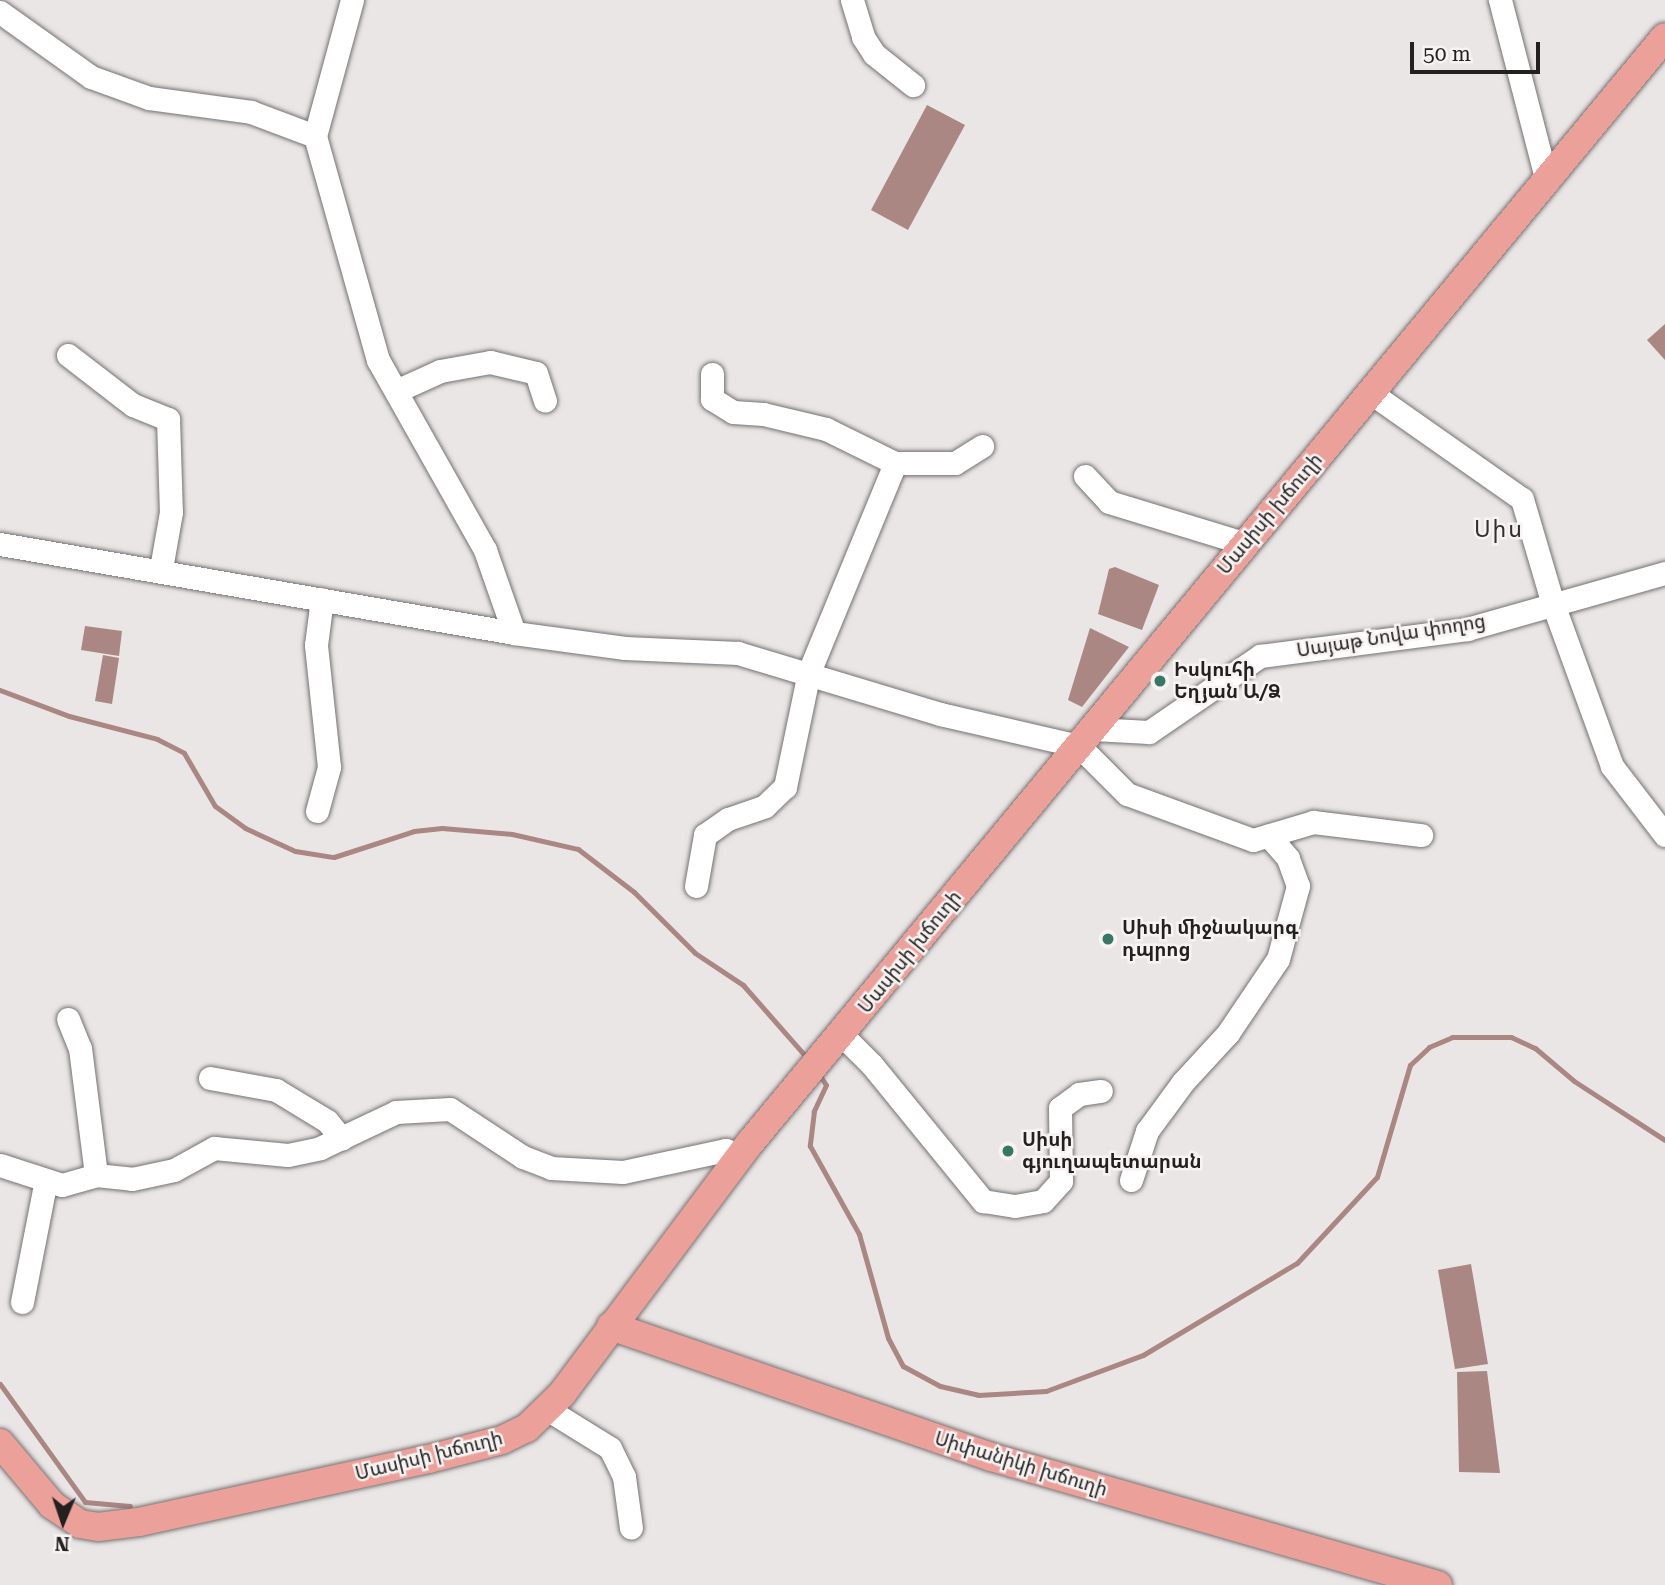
<!DOCTYPE html>
<html>
<head>
<meta charset="utf-8">
<style>
	body { margin:0 }
	#map { position:relative; width:1665px; height:1585px; overflow:hidden; background:#eae6e5; font-family:"Roboto Serif","Noto Sans Armenian",serif }
	div>[style] { position:absolute }
	.water>* { inset:0; background:#aa8783 }
	.stream>* { height:5px; margin:-2.5px; padding:0 2.5px; transform-origin:2.5px; border-radius:2.5px; background:#aa8783 }
	.roads { filter:drop-shadow(0 0 2px #757271) drop-shadow(0 0 2px #757271) }
	.minor>* { height:23px; margin:-11.5px; padding:0 11.5px; transform-origin:11.5px; border-radius:11.5px; background:#fff }
	.major>* { height:28px; margin:-14px; padding:0 14px; transform-origin:14px; border-radius:14px; background:#eba09a }
	.dots>* { width:19px; height:19px; translate:-50% -50%; box-sizing:border-box; border:4px solid #f7f3f3; border-radius:50% }
	span { translate:-50% -50%; white-space:nowrap; text-align:center; line-height:1.15; -webkit-text-stroke:5px #f7f3f3; paint-order:stroke }
	.street-label { font-size:19px; color:#222120 }
	.poi-label { font-size:19px; color:#222120; font-weight:700 }
	.left { translate:0 -50%; text-align:left }
	.quarter-label { font-size:23px; color:#322f2f; letter-spacing:2px }
	.north { position:absolute; left:28px; top:1487px; width:70px; height:70px; -webkit-text-stroke:5px #f7f3f3; paint-order:stroke; rotate:182deg; font-size:19px; font-weight:700; line-height:28px; text-align:center; color:#222120 }
	.north::after { content:''; display:block; margin:auto; width:24px; height:32px; background:#222120; clip-path:polygon(50% 0,100% 100%,50% 72%,0 100%) }
	.scale { position:absolute; left:1410px; top:42px; width:130px; height:32px; box-sizing:border-box; border:4px solid #222120; border-top:0; padding-left:9px; font-size:21px; line-height:24px; white-space:nowrap; color:#222120; -webkit-text-stroke:5px #f7f3f3; paint-order:stroke }
</style>
</head>
<body>
<div id="map">
	<div class="water">
		<div style="clip-path:polygon(927px 105px,965px 125px,908px 230px,871px 210px)"></div>
		<div style="clip-path:polygon(1665px 324px,1665px 360px,1647px 340px)"></div>
		<div style="clip-path:polygon(1115px 567px,1159px 585px,1142px 630px,1098px 614px,1109px 569px)"></div>
		<div style="clip-path:polygon(85px 626px,122px 631px,119px 656px,81px 650px)"></div>
		<div style="clip-path:polygon(1090px 628px,1129px 647px,1082px 707px,1068px 700px)"></div>
		<div style="clip-path:polygon(103px 655px,119px 658px,112px 704px,95px 701px)"></div>
		<div style="clip-path:polygon(1471px 1264px,1488px 1364px,1455px 1369px,1438px 1270px)"></div>
		<div style="clip-path:polygon(1487px 1371px,1500px 1473px,1459px 1472px,1457px 1372px)"></div>
	</div>
	<div class="stream">
		<div style="left:0;top:690px;width:74px;rotate:20.6deg"></div>
		<div style="left:69px;top:716px;width:91px;rotate:14.6deg"></div>
		<div style="left:157px;top:739px;width:30px;rotate:27deg"></div>
		<div style="left:184px;top:753px;width:61px;rotate:59.7deg"></div>
		<div style="left:215px;top:806px;width:37px;rotate:36deg"></div>
		<div style="left:245px;top:828px;width:55px;rotate:24.7deg"></div>
		<div style="left:295px;top:851px;width:39px;rotate:9deg"></div>
		<div style="left:334px;top:857px;width:84px;rotate:-18deg"></div>
		<div style="left:414px;top:831px;width:28px;rotate:-6deg"></div>
		<div style="left:442px;top:828px;width:70px;rotate:4.9deg"></div>
		<div style="left:512px;top:834px;width:68px;rotate:12.8deg"></div>
		<div style="left:578px;top:849px;width:71px;rotate:37.5deg"></div>
		<div style="left:634px;top:892px;width:86px;rotate:45deg"></div>
		<div style="left:695px;top:953px;width:58px;rotate:33.7deg"></div>
		<div style="left:743px;top:985px;width:98px;rotate:48.7deg"></div>
		<div style="left:818px;top:1073px;width:14px;rotate:56deg"></div>
		<div style="left:826px;top:1085px;width:29px;rotate:115deg"></div>
		<div style="left:814px;top:1111px;width:35px;rotate:97deg"></div>
		<div style="left:810px;top:1146px;width:101px;rotate:60.9deg"></div>
		<div style="left:859px;top:1234px;width:108px;rotate:74.4deg"></div>
		<div style="left:888px;top:1338px;width:32px;rotate:62deg"></div>
		<div style="left:903px;top:1366px;width:42px;rotate:28.4deg"></div>
		<div style="left:940px;top:1386px;width:39px;rotate:13deg"></div>
		<div style="left:978px;top:1395px;width:68px;rotate:-3.4deg"></div>
		<div style="left:1046px;top:1391px;width:103px;rotate:-20.4deg"></div>
		<div style="left:1143px;top:1355px;width:179px;rotate:-30.9deg"></div>
		<div style="left:1297px;top:1263px;width:117px;rotate:-47.1deg"></div>
		<div style="left:1377px;top:1177px;width:117px;rotate:-73.6deg"></div>
		<div style="left:1410px;top:1065px;width:26px;rotate:-43deg"></div>
		<div style="left:1429px;top:1047px;width:25px;rotate:-23deg"></div>
		<div style="left:1452px;top:1037px;width:59px"></div>
		<div style="left:1511px;top:1037px;width:26px;rotate:25deg"></div>
		<div style="left:1535px;top:1048px;width:51px;rotate:40.2deg"></div>
		<div style="left:1574px;top:1081px;width:108px;rotate:33deg"></div>
		<div style="left:0;top:1384px;width:145px;rotate:54.2deg"></div>
		<div style="left:85px;top:1502px;width:45px;rotate:5.1deg"></div>
	</div>
	<div class="roads">
		<div class="minor">
			<div style="left:352px;top:0;width:141px;rotate:105.2deg"></div>
			<div style="left:315px;top:136px;width:233px;rotate:74.3deg"></div>
			<div style="left:378px;top:360px;width:218px;rotate:60.6deg"></div>
			<div style="left:485px;top:550px;width:88px;rotate:70.7deg"></div>
			<div style="left:852px;top:0;width:39px;rotate:73deg"></div>
			<div style="left:863px;top:37px;width:20px;rotate:57deg"></div>
			<div style="left:874px;top:54px;width:50px;rotate:38.5deg"></div>
			<div style="left:1500px;top:0;width:188px;rotate:75.5deg"></div>
			<div style="left:0;top:12px;width:112px;rotate:35.5deg"></div>
			<div style="left:91px;top:77px;width:62px;rotate:19.9deg"></div>
			<div style="left:149px;top:98px;width:103px;rotate:7.8deg"></div>
			<div style="left:251px;top:112px;width:68px;rotate:20.6deg"></div>
			<div style="left:68px;top:355px;width:82px;rotate:37.6deg"></div>
			<div style="left:133px;top:405px;width:38px;rotate:22deg"></div>
			<div style="left:168px;top:419px;width:93px;rotate:88.2deg"></div>
			<div style="left:171px;top:512px;width:58px;rotate:100deg"></div>
			<div style="left:396px;top:391px;width:48px;rotate:-24.4deg"></div>
			<div style="left:440px;top:371px;width:51px;rotate:-10.2deg"></div>
			<div style="left:490px;top:362px;width:47px;rotate:13.4deg"></div>
			<div style="left:536px;top:373px;width:29px;rotate:72deg"></div>
			<div style="left:1371px;top:393px;width:184px;rotate:35.1deg"></div>
			<div style="left:1522px;top:499px;width:109px;rotate:73.6deg"></div>
			<div style="left:1553px;top:604px;width:172px;rotate:70deg"></div>
			<div style="left:1612px;top:766px;width:87px;rotate:52.5deg"></div>
			<div style="left:895px;top:463px;width:60px"></div>
			<div style="left:955px;top:463px;width:32px;rotate:-32deg"></div>
			<div style="left:1085px;top:476px;width:35px;rotate:47deg"></div>
			<div style="left:1109px;top:502px;width:143px;rotate:17deg"></div>
			<div style="left:0;top:544px;width:522px;rotate:9.82deg"></div>
			<div style="left:514px;top:633px;width:112px;rotate:7.7deg"></div>
			<div style="left:625px;top:648px;width:113px;rotate:2.5deg"></div>
			<div style="left:738px;top:653px;width:211px;rotate:16.8deg"></div>
			<div style="left:940px;top:714px;width:143px;rotate:13deg"></div>
			<div style="left:1079px;top:746px;width:68px;rotate:45deg"></div>
			<div style="left:1127px;top:794px;width:134px;rotate:20.1deg"></div>
			<div style="left:1253px;top:840px;width:63px;rotate:-16.7deg"></div>
			<div style="left:1313px;top:822px;width:109px;rotate:6.9deg"></div>
			<div style="left:1093px;top:729px;width:56px;rotate:3.1deg"></div>
			<div style="left:1149px;top:732px;width:135px;rotate:-34.4deg"></div>
			<div style="left:1260px;top:656px;width:209px;rotate:-7.4deg"></div>
			<div style="left:1467px;top:629px;width:206px;rotate:-15.8deg"></div>
			<div style="left:317px;top:811px;width:46px;rotate:-74.7deg"></div>
			<div style="left:329px;top:767px;width:123px;rotate:-96.1deg"></div>
			<div style="left:316px;top:645px;width:46px;rotate:-82.6deg"></div>
			<div style="left:696px;top:886px;width:52px;rotate:-80deg"></div>
			<div style="left:705px;top:835px;width:28px;rotate:-35deg"></div>
			<div style="left:728px;top:819px;width:39px;rotate:-19deg"></div>
			<div style="left:765px;top:806px;width:28px;rotate:-44deg"></div>
			<div style="left:785px;top:787px;width:117px;rotate:-78.2deg"></div>
			<div style="left:809px;top:672px;width:226px;rotate:-67.6deg"></div>
			<div style="left:895px;top:463px;width:77px;rotate:-153.8deg"></div>
			<div style="left:826px;top:429px;width:65px;rotate:-166.6deg"></div>
			<div style="left:763px;top:414px;width:30px;rotate:-176deg"></div>
			<div style="left:733px;top:412px;width:25px;rotate:-148deg"></div>
			<div style="left:712px;top:399px;width:25px;rotate:-90deg"></div>
			<div style="left:68px;top:1019px;width:31px;rotate:68deg"></div>
			<div style="left:80px;top:1048px;width:128px;rotate:82.8deg"></div>
			<div style="left:842px;top:1035px;width:42px;rotate:45deg"></div>
			<div style="left:872px;top:1065px;width:176px;rotate:50.8deg"></div>
			<div style="left:983px;top:1201px;width:32px;rotate:9deg"></div>
			<div style="left:1015px;top:1206px;width:28px;rotate:-10deg"></div>
			<div style="left:1043px;top:1201px;width:27px;rotate:-48deg"></div>
			<div style="left:1061px;top:1181px;width:73px;rotate:-90.8deg"></div>
			<div style="left:1060px;top:1108px;width:24px;rotate:-36deg"></div>
			<div style="left:1079px;top:1094px;width:22px;rotate:-8deg"></div>
			<div style="left:210px;top:1078px;width:67px;rotate:10.3deg"></div>
			<div style="left:276px;top:1090px;width:60px;rotate:31.3deg"></div>
			<div style="left:327px;top:1121px;width:23px;rotate:50deg"></div>
			<div style="left:0;top:1165px;width:65px;rotate:17.9deg"></div>
			<div style="left:62px;top:1185px;width:35px;rotate:-16deg"></div>
			<div style="left:96px;top:1175px;width:36px;rotate:6deg"></div>
			<div style="left:132px;top:1179px;width:43px;rotate:-12.1deg"></div>
			<div style="left:174px;top:1170px;width:46px;rotate:-28.8deg"></div>
			<div style="left:214px;top:1148px;width:74px;rotate:5.4deg"></div>
			<div style="left:288px;top:1155px;width:33px;rotate:-12deg"></div>
			<div style="left:320px;top:1148px;width:84px;rotate:-25.3deg"></div>
			<div style="left:396px;top:1112px;width:54px;rotate:-3.2deg"></div>
			<div style="left:450px;top:1109px;width:87px;rotate:33.3deg"></div>
			<div style="left:523px;top:1157px;width:30px;rotate:21deg"></div>
			<div style="left:551px;top:1168px;width:72px;rotate:3.2deg"></div>
			<div style="left:623px;top:1172px;width:105px;rotate:-12.1deg"></div>
			<div style="left:726px;top:1150px;width:15px;rotate:23deg"></div>
			<div style="left:1131px;top:1180px;width:52px;rotate:-71.9deg"></div>
			<div style="left:1147px;top:1131px;width:61px;rotate:-53.7deg"></div>
			<div style="left:1183px;top:1082px;width:67px;rotate:-47.4deg"></div>
			<div style="left:1228px;top:1033px;width:89px;rotate:-56deg"></div>
			<div style="left:1278px;top:959px;width:76px;rotate:-74.7deg"></div>
			<div style="left:1298px;top:886px;width:30px;rotate:-110deg"></div>
			<div style="left:1288px;top:858px;width:30px;rotate:-131deg"></div>
			<div style="left:22px;top:1302px;width:124px;rotate:-78.9deg"></div>
			<div style="left:547px;top:1409px;width:74px;rotate:31.8deg"></div>
			<div style="left:610px;top:1448px;width:32px;rotate:64deg"></div>
			<div style="left:624px;top:1477px;width:51px;rotate:82.2deg"></div>
		</div>
		<div class="major">
			<div style="left:611px;top:1326px;width:402px;rotate:19deg"></div>
			<div style="left:991px;top:1457px;width:465px;rotate:16deg"></div>
			<div style="left:0;top:1443px;width:81px;rotate:50deg"></div>
			<div style="left:52px;top:1505px;width:34px;rotate:34deg"></div>
			<div style="left:80px;top:1524px;width:18px;rotate:9deg"></div>
			<div style="left:98px;top:1527px;width:41px;rotate:-7deg"></div>
			<div style="left:139px;top:1522px;width:297px;rotate:-12.3deg"></div>
			<div style="left:429px;top:1459px;width:75px;rotate:-14.6deg"></div>
			<div style="left:502px;top:1440px;width:28px;rotate:-26deg"></div>
			<div style="left:527px;top:1428px;width:49px;rotate:-44.2deg"></div>
			<div style="left:562px;top:1394px;width:314px;rotate:-53.2deg"></div>
			<div style="left:750px;top:1143px;width:1435px;rotate:-50.4deg"></div>
		</div>
	</div>
	<div class="dots">
		<div style="left:1160px;top:681px;background:#387764"></div>
		<div style="left:1108px;top:939px;background:#387764"></div>
		<div style="left:1008px;top:1151px;background:#387764"></div>
	</div>
	<div class="street-label">
		<span style="left:1270px;top:514px;rotate:-50deg">Մասիսի խճուղի</span>
		<span style="left:1391px;top:636px;rotate:-9deg">Սայաթ Նովա փողոց</span>
		<span style="left:910px;top:952px;rotate:-51deg">Մասիսի խճուղի</span>
		<span style="left:429px;top:1456px;rotate:-14deg">Մասիսի խճուղի</span>
		<span style="left:1021px;top:1464px;rotate:17deg">Սիփանիկի խճուղի</span>
	</div>
	<div class="poi-label">
		<span class="left" style="left:1174px;top:681px">Իսկուհի<br>Եղյան Ա/Ձ</span>
		<span class="left" style="left:1122px;top:939px">Սիսի միջնակարգ<br>դպրոց</span>
		<span class="left" style="left:1022px;top:1151px">Սիսի<br>գյուղապետարան</span>
	</div>
	<div class="quarter-label">
		<span style="left:1499px;top:530px">Սիս</span>
	</div>
	<div class="north">N</div>
	<div class="scale">50 m</div>
</div>
</body>
</html>
